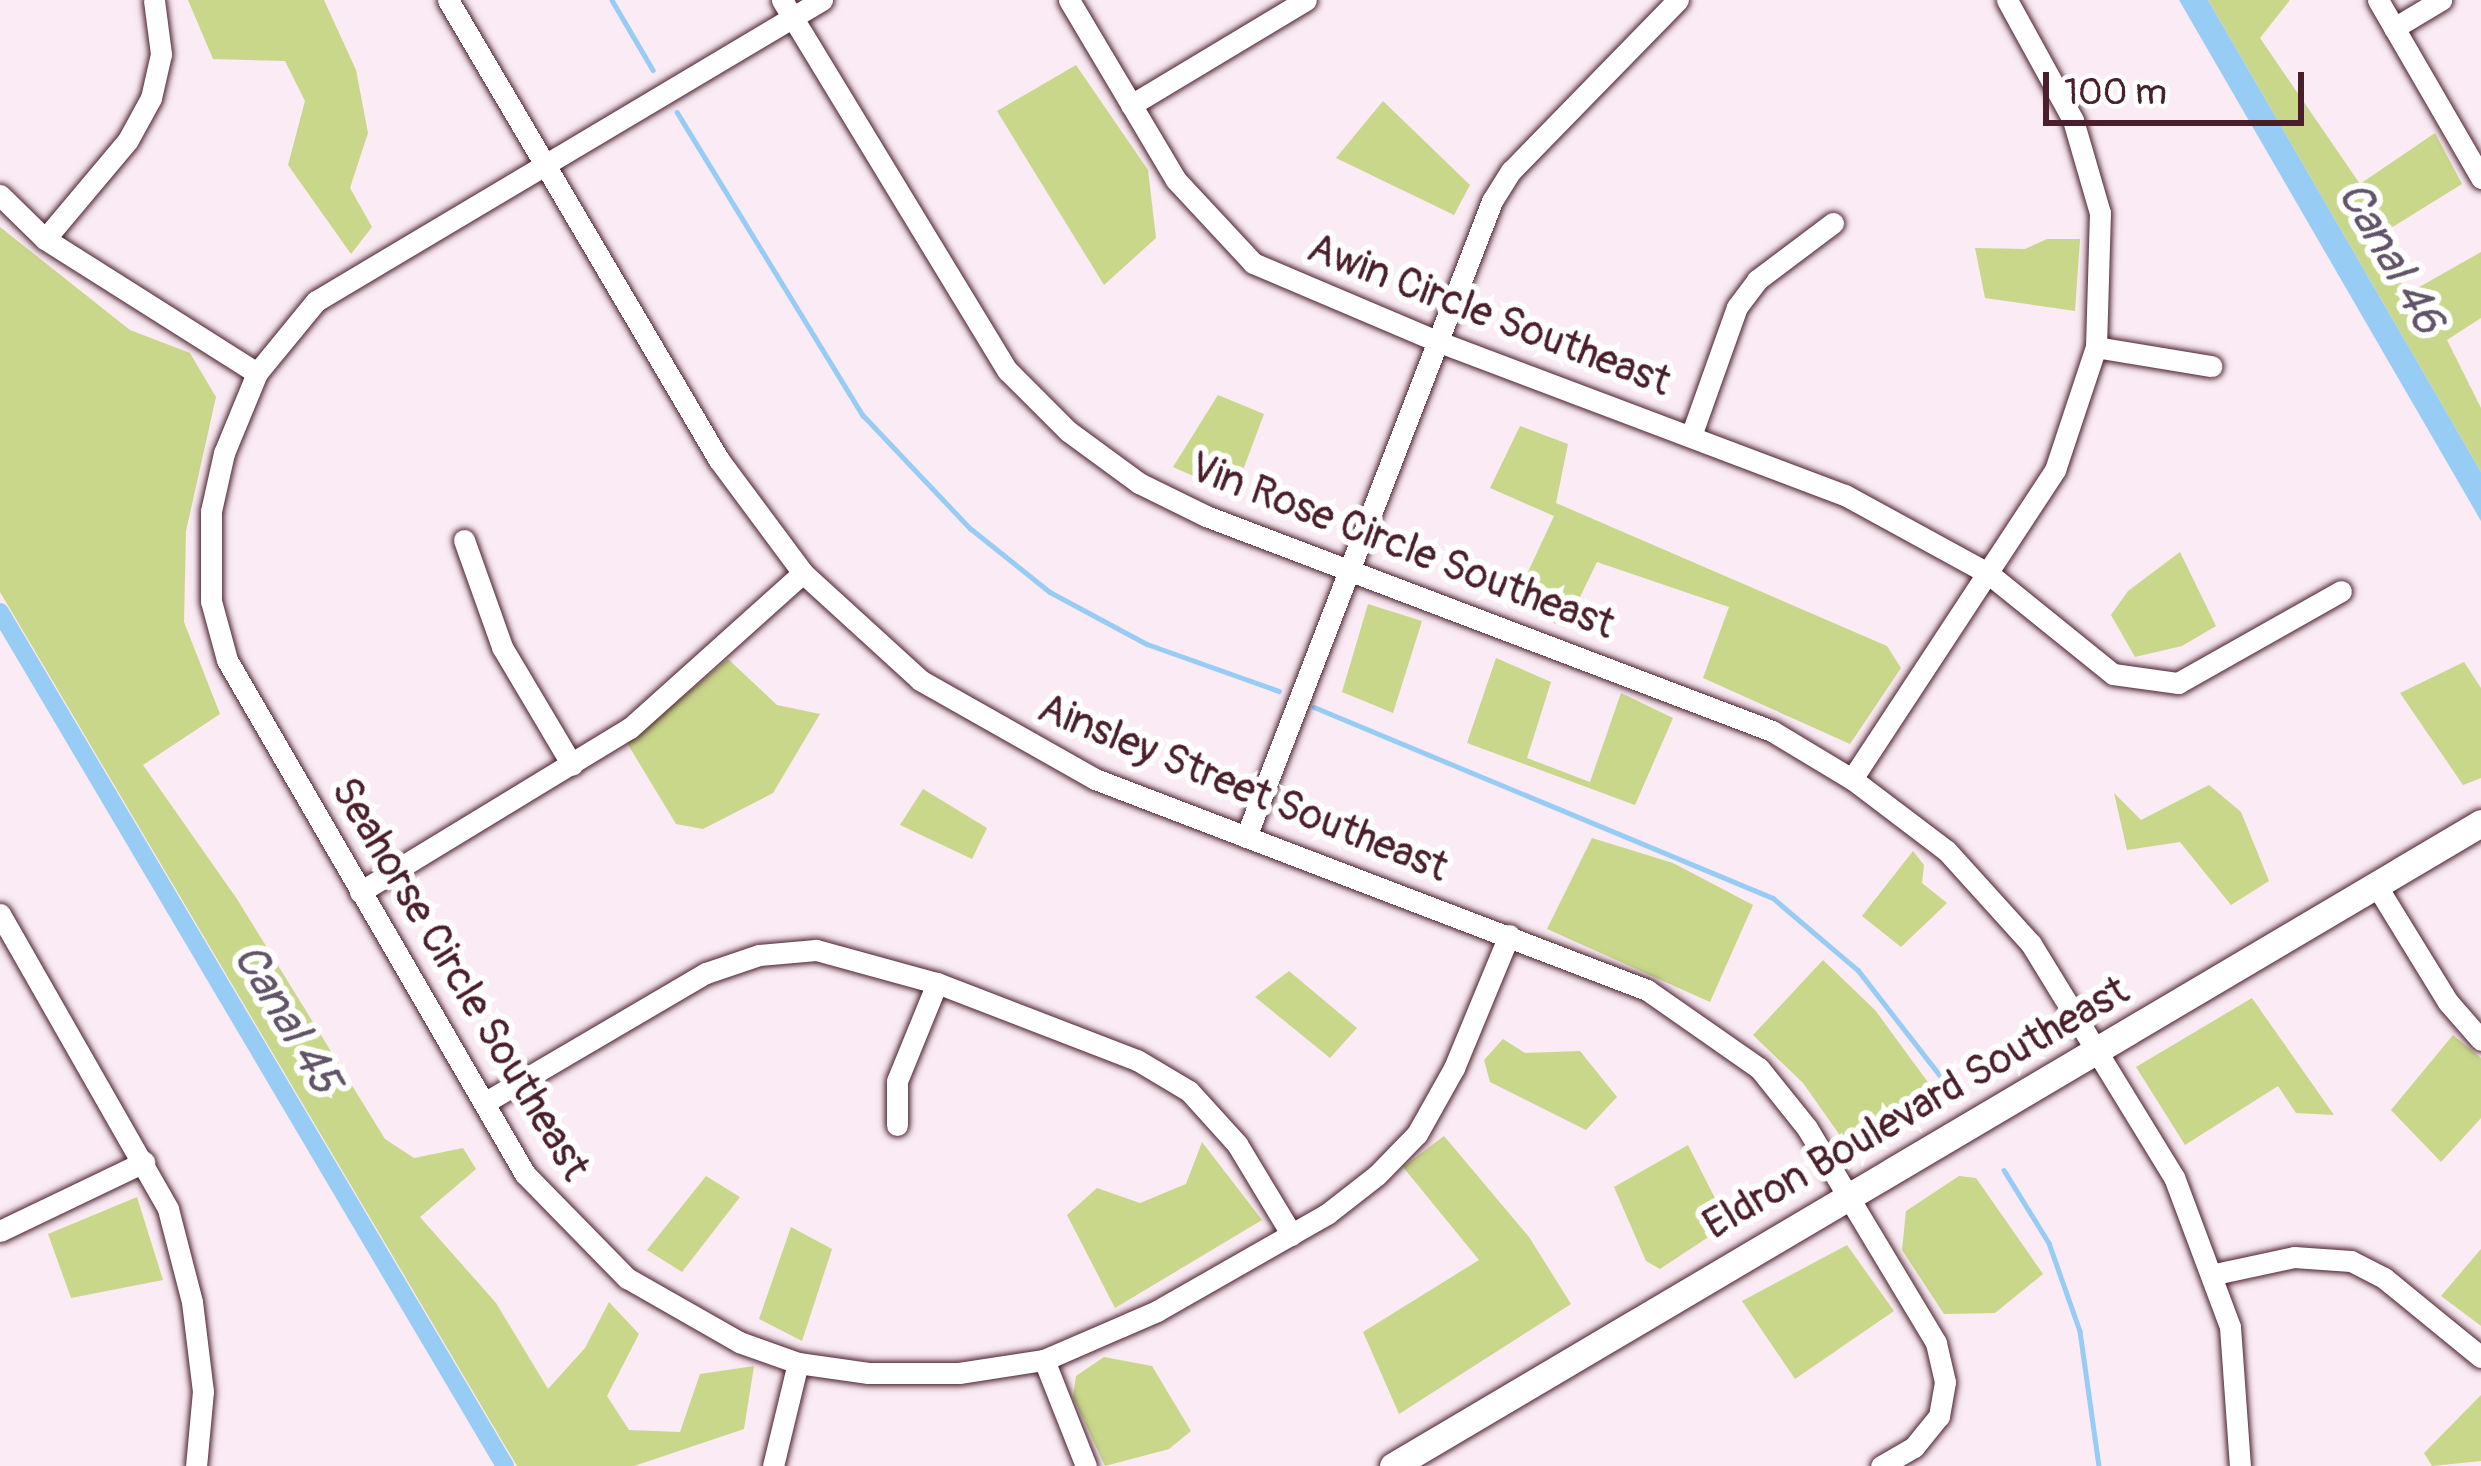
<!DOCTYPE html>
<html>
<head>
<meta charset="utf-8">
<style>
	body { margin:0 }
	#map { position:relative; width:2481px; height:1466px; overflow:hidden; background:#faebf4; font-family:Pangolin,sans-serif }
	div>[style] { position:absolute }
	.green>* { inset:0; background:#c9d78b }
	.water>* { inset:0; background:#97ccf5 }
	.stream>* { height:4.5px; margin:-2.25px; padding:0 2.25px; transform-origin:2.25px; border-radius:2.25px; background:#97ccf5 }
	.canal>* { height:18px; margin:-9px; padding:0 9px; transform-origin:9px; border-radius:9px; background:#97ccf5 }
	.roads { filter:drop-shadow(0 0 3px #4a1f2b) drop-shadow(0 0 3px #4a1f2b) }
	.minor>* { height:21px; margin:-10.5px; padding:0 10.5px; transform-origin:10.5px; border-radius:10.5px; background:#fff }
	.tertiary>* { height:27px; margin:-13.5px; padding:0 13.5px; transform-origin:13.5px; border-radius:13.5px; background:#fff }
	span { translate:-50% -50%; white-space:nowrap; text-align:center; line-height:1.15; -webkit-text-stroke:12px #fff; paint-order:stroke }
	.street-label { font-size:42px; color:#4a1f2b }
	.water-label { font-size:45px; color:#615368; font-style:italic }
	.scale { position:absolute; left:2043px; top:72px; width:261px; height:54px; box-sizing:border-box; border:6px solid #4a1f2b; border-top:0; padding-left:15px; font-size:36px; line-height:42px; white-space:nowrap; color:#4a1f2b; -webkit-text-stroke:9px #fff; paint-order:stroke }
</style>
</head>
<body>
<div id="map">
	<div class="green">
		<div style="clip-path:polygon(188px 0,324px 0,356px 70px,368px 133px,350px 188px,372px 227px,351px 254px,288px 165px,305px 101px,285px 61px,213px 59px)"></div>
		<div style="clip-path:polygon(2208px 0,2290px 0,2260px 38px,2360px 184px,2435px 133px,2462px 184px,2378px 236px,2407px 294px,2481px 252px,2481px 318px,2447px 340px,2481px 408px,2481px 472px)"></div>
		<div style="clip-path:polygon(1076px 65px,1148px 170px,1156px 238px,1104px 285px,997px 111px)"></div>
		<div style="clip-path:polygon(1383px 101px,1470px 185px,1454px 215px,1336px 158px)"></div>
		<div style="clip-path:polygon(0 227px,130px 330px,190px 353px,216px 397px,186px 531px,184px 622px,220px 714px,143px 765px,237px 899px,385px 1139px,414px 1158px,463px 1148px,476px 1169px,420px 1217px,496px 1303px,548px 1389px,585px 1348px,609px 1302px,639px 1334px,607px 1396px,629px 1430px,680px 1432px,700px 1374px,754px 1366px,744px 1429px,634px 1466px,517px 1466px,0 592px)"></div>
		<div style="clip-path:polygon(2047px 239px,2080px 239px,2075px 311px,1985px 298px,1975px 248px,2025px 249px)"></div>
		<div style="clip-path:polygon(1218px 395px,1264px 414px,1234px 494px,1173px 467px)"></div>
		<div style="clip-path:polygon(1520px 426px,1568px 444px,1556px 503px,1887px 646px,1901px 668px,1850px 744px,1703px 678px,1729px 607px,1597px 562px,1565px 628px,1513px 604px,1554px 516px,1490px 488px)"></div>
		<div style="clip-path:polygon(2180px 552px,2216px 626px,2182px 646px,2135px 657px,2111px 615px,2128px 591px)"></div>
		<div style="clip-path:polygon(1368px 604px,1422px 621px,1393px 713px,1342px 692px)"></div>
		<div style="clip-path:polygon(1496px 658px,1551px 682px,1527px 758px,1590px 782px,1621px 693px,1673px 718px,1635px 805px,1467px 743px)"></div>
		<div style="clip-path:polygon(728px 659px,777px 705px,820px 714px,773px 793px,703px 829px,676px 824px,627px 743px)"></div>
		<div style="clip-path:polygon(2464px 662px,2481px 688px,2481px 778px,2463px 785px,2400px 693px)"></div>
		<div style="clip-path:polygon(2209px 785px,2241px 812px,2269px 881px,2231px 905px,2180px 842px,2127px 850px,2114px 793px,2141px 820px)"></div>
		<div style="clip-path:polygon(923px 789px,987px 828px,972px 859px,900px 825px)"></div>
		<div style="clip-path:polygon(1592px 838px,1673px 863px,1753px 905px,1710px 1002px,1547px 929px)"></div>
		<div style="clip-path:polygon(1913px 851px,1924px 865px,1922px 883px,1947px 903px,1901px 947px,1862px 916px)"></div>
		<div style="clip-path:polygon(1823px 960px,1875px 1010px,1938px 1096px,1846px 1144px,1803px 1083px,1753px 1035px)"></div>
		<div style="clip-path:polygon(1289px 971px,1357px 1028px,1330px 1058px,1255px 997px)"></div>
		<div style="clip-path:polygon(2252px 998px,2334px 1115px,2296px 1113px,2278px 1086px,2185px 1145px,2136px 1067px)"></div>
		<div style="clip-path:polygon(2453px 1035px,2481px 1058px,2481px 1118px,2441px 1162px,2391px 1110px)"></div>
		<div style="clip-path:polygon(1503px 1039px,1525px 1053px,1580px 1051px,1617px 1097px,1586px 1130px,1490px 1082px,1484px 1060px)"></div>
		<div style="clip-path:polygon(1444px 1136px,1529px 1237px,1571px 1304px,1399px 1414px,1363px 1332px,1479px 1260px,1403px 1167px)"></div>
		<div style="clip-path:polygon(1202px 1142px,1262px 1220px,1115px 1308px,1067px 1215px,1097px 1188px,1140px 1203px,1186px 1184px)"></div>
		<div style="clip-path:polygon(1688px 1145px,1728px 1224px,1660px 1269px,1646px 1261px,1614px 1187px)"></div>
		<div style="clip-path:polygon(706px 1176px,740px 1197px,682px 1272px,647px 1250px)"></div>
		<div style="clip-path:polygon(1959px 1176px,1976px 1178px,2043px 1274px,1995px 1313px,1944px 1314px,1902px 1250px,1906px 1211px)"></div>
		<div style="clip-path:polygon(137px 1197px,163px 1280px,71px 1298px,48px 1234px)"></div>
		<div style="clip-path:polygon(791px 1227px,832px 1249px,802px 1341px,759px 1319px)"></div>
		<div style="clip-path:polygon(1847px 1245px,1894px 1311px,1795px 1379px,1742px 1301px)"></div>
		<div style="clip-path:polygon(2481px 1249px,2481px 1326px,2441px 1296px)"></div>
		<div style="clip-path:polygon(1104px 1357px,1152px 1366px,1191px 1431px,1169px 1449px,1105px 1466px,1073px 1397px,1076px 1376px)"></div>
		<div style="clip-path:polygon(2481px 1395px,2481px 1461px,2432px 1466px,2424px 1453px)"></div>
	</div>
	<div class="water">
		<div style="clip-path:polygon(2179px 0,2208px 0,2481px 472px,2481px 521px)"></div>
	</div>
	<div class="stream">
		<div style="left:612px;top:0;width:81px;rotate:59.6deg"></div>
		<div style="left:677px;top:112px;width:356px;rotate:58.5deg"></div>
		<div style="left:863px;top:415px;width:156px;rotate:46.6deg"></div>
		<div style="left:970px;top:528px;width:102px;rotate:38.7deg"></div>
		<div style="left:1050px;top:592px;width:110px;rotate:28.2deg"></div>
		<div style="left:1147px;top:644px;width:140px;rotate:19.6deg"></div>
		<div style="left:1314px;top:707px;width:497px;rotate:22.6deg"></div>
		<div style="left:1773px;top:898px;width:111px;rotate:40.3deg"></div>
		<div style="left:1858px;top:970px;width:161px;rotate:52.1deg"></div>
		<div style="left:2004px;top:1170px;width:86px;rotate:58.3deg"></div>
		<div style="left:2049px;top:1243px;width:93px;rotate:70.6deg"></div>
		<div style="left:2080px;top:1331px;width:136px;rotate:82deg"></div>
	</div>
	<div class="canal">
		<div style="left:0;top:612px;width:992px;rotate:59.4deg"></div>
	</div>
	<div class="roads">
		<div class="minor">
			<div style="left:448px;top:0;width:534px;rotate:59.5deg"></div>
			<div style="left:719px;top:460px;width:141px;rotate:53.4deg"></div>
			<div style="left:803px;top:573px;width:159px;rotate:42.4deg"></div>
			<div style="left:920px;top:680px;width:201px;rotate:29.5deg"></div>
			<div style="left:1095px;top:779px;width:591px;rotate:20.92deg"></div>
			<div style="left:1647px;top:990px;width:136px;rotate:34.9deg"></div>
			<div style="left:1759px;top:1068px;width:77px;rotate:51.3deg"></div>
			<div style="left:1807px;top:1128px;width:251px;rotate:59deg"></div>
			<div style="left:1936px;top:1343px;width:40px;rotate:77deg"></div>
			<div style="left:1945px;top:1382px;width:35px;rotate:100deg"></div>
			<div style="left:1939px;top:1416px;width:40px;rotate:129deg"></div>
			<div style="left:1914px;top:1447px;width:38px;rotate:150deg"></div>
			<div style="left:782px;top:0;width:434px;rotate:58.7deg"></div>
			<div style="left:1008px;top:371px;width:85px;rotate:45deg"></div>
			<div style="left:1068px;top:431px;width:88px;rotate:36.2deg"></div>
			<div style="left:1139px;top:483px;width:75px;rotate:26.2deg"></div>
			<div style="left:1206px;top:516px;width:605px;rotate:20.8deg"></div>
			<div style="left:1772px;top:731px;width:93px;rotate:31deg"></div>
			<div style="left:1852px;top:779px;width:119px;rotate:37.2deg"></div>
			<div style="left:1947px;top:851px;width:125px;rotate:47.9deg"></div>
			<div style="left:2031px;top:944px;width:273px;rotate:58.5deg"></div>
			<div style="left:2174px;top:1177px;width:160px;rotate:69.5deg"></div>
			<div style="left:2230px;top:1327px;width:139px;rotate:85.9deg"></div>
			<div style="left:822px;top:0;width:589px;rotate:149.25deg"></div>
			<div style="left:316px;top:301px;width:93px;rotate:129.3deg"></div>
			<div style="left:257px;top:373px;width:87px;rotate:112.4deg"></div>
			<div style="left:224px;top:453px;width:59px;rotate:102.6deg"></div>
			<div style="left:211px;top:511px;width:90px;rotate:90deg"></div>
			<div style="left:211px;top:601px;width:61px;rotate:74.8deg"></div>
			<div style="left:227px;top:660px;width:594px;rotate:59.9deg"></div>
			<div style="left:525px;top:1174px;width:146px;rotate:45.6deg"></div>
			<div style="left:627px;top:1278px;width:129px;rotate:29.7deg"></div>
			<div style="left:739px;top:1342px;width:63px;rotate:19.6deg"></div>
			<div style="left:798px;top:1363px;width:71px;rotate:8.1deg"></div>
			<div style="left:868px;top:1373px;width:91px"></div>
			<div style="left:959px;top:1373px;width:86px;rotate:-8.7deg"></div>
			<div style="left:1044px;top:1360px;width:123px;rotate:-23.4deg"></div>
			<div style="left:1157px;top:1311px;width:196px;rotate:-29.7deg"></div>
			<div style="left:1327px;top:1214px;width:63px;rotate:-38deg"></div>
			<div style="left:1377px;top:1175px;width:57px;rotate:-45.7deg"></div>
			<div style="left:1417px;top:1134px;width:76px;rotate:-60.7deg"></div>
			<div style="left:1454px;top:1068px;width:144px;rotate:-67.5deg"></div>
			<div style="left:1069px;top:0;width:209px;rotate:59.3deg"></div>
			<div style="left:1176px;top:180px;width:113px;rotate:47.1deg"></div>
			<div style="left:1253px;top:263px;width:197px;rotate:23deg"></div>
			<div style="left:1434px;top:340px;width:439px;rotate:20.7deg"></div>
			<div style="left:1845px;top:495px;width:164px;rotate:28.7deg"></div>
			<div style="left:1989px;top:574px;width:159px;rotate:38.9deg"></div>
			<div style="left:2113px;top:674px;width:66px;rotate:7.9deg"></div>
			<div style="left:2178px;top:683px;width:187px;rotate:-29.4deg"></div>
			<div style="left:2378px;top:0;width:206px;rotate:59.9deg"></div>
			<div style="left:2394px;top:28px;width:55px;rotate:-30.8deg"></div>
			<div style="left:1131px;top:105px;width:204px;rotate:-31deg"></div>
			<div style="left:0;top:195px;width:63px;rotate:44.4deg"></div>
			<div style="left:45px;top:239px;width:251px;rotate:32.3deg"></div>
			<div style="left:45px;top:239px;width:129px;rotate:-50deg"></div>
			<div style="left:128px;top:140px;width:48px;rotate:-61.3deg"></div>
			<div style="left:151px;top:98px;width:45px;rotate:-77.2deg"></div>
			<div style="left:161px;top:54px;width:54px;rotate:-97.4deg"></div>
			<div style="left:2096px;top:347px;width:117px;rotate:9.4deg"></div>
			<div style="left:1691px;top:436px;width:137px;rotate:-70.4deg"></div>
			<div style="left:1737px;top:307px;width:34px;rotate:-53deg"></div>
			<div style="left:1757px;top:280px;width:95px;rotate:-36.9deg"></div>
			<div style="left:464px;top:540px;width:114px;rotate:70.4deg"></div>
			<div style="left:502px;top:647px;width:137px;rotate:59.3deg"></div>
			<div style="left:1852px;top:779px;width:370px;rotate:-56.7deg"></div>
			<div style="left:2055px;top:470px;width:130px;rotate:-71.6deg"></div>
			<div style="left:2096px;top:347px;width:134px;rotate:-88.3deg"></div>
			<div style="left:2100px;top:213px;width:97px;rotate:-106.2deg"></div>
			<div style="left:2073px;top:120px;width:137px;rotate:-118.8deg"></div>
			<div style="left:1246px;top:837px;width:682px;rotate:-68.85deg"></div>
			<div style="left:1492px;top:201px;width:36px;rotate:-58deg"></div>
			<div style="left:1511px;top:171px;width:239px;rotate:-45.7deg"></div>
			<div style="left:2376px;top:885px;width:137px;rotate:58.4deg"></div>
			<div style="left:2448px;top:1002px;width:50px;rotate:49deg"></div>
			<div style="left:360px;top:892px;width:316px;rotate:-31.3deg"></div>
			<div style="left:630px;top:728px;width:232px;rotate:-41.9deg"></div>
			<div style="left:0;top:914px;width:339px;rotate:60.3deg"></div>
			<div style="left:168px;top:1209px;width:96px;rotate:75.5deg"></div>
			<div style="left:192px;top:1302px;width:90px;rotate:83deg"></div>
			<div style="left:203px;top:1391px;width:75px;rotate:95.3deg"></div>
			<div style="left:484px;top:1103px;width:257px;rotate:-30.4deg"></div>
			<div style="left:706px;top:973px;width:56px;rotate:-18.8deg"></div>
			<div style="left:759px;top:955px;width:57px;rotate:-5deg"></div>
			<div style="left:816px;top:950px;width:125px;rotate:15.3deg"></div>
			<div style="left:937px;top:983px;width:214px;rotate:21.1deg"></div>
			<div style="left:1137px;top:1060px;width:61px;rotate:30.8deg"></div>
			<div style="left:1189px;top:1091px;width:72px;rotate:47.8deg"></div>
			<div style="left:1237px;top:1144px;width:106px;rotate:58.9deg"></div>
			<div style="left:897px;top:1125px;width:44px;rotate:-90deg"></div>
			<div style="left:897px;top:1081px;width:106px;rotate:-67.8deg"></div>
			<div style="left:0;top:1231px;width:160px;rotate:-25.6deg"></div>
			<div style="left:2215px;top:1274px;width:81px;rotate:-12.1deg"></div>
			<div style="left:2294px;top:1257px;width:57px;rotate:4deg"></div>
			<div style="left:2351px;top:1261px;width:37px;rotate:27deg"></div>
			<div style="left:2384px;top:1278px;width:125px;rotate:39.2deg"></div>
			<div style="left:1044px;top:1360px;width:114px;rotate:68.4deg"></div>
			<div style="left:773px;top:1466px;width:106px;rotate:-76.4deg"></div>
		</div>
		<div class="tertiary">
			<div style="left:1393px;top:1466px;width:1264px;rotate:-30.58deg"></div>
		</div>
	</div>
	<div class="street-label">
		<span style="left:1489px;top:315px;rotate:21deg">Awin Circle Southeast</span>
		<span style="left:1402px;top:546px;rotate:21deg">Vin Rose Circle Southeast</span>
		<span style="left:1243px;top:788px;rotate:22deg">Ainsley Street Southeast</span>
		<span style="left:460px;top:979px;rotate:59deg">Seahorse Circle Southeast</span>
		<span style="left:1916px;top:1108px;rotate:-30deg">Eldron Boulevard Southeast</span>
	</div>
	<div class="water-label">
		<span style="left:2390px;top:258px;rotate:60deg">Canal 46</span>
		<span style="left:286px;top:1019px;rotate:59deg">Canal 45</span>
	</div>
	<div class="scale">100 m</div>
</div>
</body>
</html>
